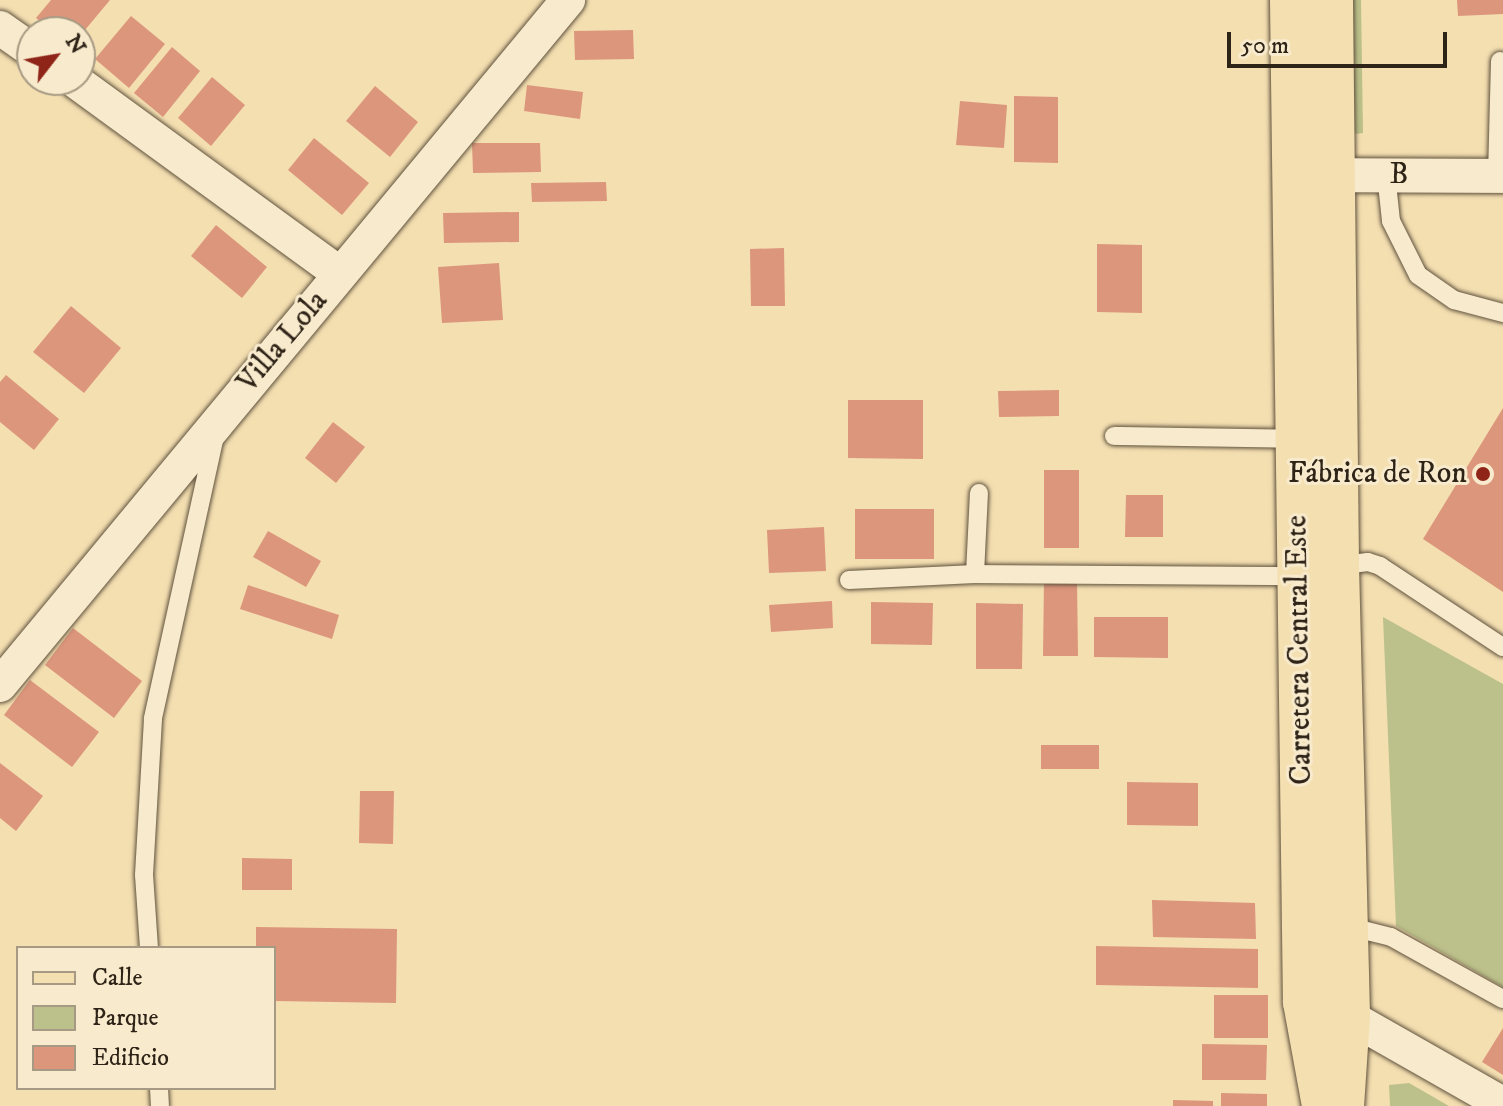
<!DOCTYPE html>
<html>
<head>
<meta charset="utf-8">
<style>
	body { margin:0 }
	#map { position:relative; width:1503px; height:1106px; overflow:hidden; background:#f4dfb1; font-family:"IM FELL DW Pica",serif }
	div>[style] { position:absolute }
	.green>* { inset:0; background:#bcc18b }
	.building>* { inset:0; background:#dc967c }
	.roads { filter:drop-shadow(0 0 2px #60523e) drop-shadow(0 0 2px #60523e) }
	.lane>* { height:18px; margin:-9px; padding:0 9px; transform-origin:9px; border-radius:9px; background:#f8eacc }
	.street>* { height:34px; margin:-17px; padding:0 17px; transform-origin:17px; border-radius:17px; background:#f8eacc }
	.primary>* { height:44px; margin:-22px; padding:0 22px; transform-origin:22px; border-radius:22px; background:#f4dfb1 }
	.dots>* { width:22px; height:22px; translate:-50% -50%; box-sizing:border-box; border:4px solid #f8eacc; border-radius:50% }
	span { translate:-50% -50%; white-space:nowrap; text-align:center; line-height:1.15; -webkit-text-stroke:6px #f8eacc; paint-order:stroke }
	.street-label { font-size:30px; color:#2e2317 }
	.poi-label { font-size:30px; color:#2e2317 }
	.right { translate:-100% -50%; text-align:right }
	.legend { position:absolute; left:16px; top:946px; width:260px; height:144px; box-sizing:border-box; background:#f8eacc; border:2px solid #a79a84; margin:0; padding:10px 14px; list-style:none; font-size:24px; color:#2e2317 }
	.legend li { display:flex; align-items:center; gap:16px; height:40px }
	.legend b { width:40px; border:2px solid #a79a84 }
	.north { position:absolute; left:16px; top:16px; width:80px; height:80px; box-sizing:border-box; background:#f8eacc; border:2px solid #a79a84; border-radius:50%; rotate:59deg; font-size:22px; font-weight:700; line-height:32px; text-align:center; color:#2e2317 }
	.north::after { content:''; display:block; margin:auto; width:28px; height:36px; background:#8f2418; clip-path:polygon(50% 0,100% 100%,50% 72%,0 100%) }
	.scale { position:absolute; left:1227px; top:32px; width:220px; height:36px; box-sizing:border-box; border:4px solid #2e2317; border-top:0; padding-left:10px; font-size:24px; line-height:28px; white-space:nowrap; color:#2e2317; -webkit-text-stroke:6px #f8eacc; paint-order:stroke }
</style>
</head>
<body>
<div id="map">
	<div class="green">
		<div style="clip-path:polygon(1351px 0,1361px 0,1363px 133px,1356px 134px,1352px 131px)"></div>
		<div style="clip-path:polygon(1383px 617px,1503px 684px,1503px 987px,1396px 926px)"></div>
		<div style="clip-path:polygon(1409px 1083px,1449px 1106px,1390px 1106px,1389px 1085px)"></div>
	</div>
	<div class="building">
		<div style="clip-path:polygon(51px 0,110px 0,80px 36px,80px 32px,54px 32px,36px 18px)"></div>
		<div style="clip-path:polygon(1457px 0,1503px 0,1503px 14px,1458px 16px)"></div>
		<div style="clip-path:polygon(131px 16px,165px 44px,129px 88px,95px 59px)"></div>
		<div style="clip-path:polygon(633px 30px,634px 59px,575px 60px,574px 31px)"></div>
		<div style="clip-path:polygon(172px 47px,200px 71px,163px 117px,134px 93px)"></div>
		<div style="clip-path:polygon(212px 77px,245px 105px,211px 146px,178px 118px)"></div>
		<div style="clip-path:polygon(527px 85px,583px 92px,580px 119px,524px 111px)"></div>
		<div style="clip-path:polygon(375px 86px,418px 122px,390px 157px,346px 121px)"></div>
		<div style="clip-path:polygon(1014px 96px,1058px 97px,1058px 163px,1014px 162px)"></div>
		<div style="clip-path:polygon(960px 101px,1007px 105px,1004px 148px,956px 145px)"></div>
		<div style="clip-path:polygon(314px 138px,369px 183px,342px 215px,288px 170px)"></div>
		<div style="clip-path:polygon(472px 143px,540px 143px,541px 172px,473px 173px)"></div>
		<div style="clip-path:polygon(606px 182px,607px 201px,532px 202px,531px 183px)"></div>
		<div style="clip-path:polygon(519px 212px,519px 242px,444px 243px,443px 213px)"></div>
		<div style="clip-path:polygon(216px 225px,267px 267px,242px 298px,191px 256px)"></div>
		<div style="clip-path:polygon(1097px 244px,1142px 245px,1142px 313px,1097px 312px)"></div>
		<div style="clip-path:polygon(784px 248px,785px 306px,751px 306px,750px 249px)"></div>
		<div style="clip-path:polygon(499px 263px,503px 320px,442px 323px,438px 267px)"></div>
		<div style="clip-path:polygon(71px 306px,121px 348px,84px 393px,33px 352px)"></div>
		<div style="clip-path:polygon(6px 375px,59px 419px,34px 450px,0 422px,0 382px)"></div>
		<div style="clip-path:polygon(1059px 390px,1059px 416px,999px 417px,998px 391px)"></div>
		<div style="clip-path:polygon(848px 400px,923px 400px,923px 459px,848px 458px)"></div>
		<div style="clip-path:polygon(1503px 408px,1503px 592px,1423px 539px)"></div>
		<div style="clip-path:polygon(333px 422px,365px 447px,336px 483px,305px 458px)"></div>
		<div style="clip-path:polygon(1044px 470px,1079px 470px,1079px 548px,1044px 548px)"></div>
		<div style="clip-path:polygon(1126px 495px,1163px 495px,1163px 537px,1125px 537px)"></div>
		<div style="clip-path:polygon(855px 509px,934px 509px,934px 559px,855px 559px)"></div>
		<div style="clip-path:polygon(824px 527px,826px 571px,769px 573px,767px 530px)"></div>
		<div style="clip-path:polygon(268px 531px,321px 561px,306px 587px,253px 557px)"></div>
		<div style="clip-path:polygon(1044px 580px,1077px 580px,1078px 656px,1043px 656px)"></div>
		<div style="clip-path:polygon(248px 585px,339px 615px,332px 639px,240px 609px)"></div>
		<div style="clip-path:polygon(832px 601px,833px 628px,771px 632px,769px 605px)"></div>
		<div style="clip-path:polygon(871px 602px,933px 603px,932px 645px,871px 644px)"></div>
		<div style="clip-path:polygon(976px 603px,1023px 604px,1022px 669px,976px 669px)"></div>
		<div style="clip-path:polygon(1094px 617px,1168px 617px,1168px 658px,1094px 657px)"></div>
		<div style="clip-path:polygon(73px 628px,142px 681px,114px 718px,45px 665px)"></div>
		<div style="clip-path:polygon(30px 680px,99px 732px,72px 767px,4px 715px)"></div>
		<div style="clip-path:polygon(1041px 745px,1099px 745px,1099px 769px,1041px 769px)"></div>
		<div style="clip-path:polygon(0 763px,43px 796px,16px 831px,0 818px)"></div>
		<div style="clip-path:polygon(1127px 782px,1198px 783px,1198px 826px,1127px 825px)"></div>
		<div style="clip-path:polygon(360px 791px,394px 791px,393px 844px,359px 843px)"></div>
		<div style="clip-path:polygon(242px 858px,292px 859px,292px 890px,242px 890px)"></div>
		<div style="clip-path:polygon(1152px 900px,1255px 903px,1256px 939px,1153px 937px)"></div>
		<div style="clip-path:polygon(256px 927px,397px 929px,396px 1003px,274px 1001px,274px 948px,256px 948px)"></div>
		<div style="clip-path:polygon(1096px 946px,1258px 949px,1258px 988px,1096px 985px)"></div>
		<div style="clip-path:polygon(1214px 995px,1268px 995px,1268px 1038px,1214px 1038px)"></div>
		<div style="clip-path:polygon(1503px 1028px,1503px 1075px,1482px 1062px)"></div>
		<div style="clip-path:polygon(1202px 1044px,1267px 1045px,1266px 1080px,1202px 1080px)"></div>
		<div style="clip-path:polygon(1221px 1093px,1267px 1094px,1267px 1106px,1221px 1106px)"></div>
		<div style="clip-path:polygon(1173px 1100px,1213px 1101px,1213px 1106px,1173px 1106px)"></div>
	</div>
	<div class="roads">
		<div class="lane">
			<div style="left:1386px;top:174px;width:47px;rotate:83.9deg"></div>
			<div style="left:1391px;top:221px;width:60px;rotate:63.4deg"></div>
			<div style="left:1418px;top:275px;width:44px;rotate:34.8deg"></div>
			<div style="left:1454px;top:300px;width:51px;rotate:14.9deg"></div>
			<div style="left:1497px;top:176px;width:115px;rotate:-88.5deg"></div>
			<div style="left:1114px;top:436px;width:185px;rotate:0.9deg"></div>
			<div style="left:1335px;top:566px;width:33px;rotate:-7deg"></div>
			<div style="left:1368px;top:562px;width:13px;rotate:18deg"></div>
			<div style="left:1380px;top:566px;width:147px;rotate:33.4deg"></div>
			<div style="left:975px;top:574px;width:81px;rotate:-87.2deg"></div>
			<div style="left:849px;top:580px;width:126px;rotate:-2.7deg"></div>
			<div style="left:975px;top:574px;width:324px;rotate:0.4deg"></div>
			<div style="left:1347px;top:926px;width:45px;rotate:14deg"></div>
			<div style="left:1391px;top:937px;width:128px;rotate:29deg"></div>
			<div style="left:149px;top:948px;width:73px;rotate:-93.9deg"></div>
			<div style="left:144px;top:875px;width:157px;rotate:-86.7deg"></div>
			<div style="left:153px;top:718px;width:288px;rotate:-77.6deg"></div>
			<div style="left:159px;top:1088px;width:18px;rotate:87deg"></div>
		</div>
		<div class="street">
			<div style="left:0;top:28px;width:39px;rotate:35deg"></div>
			<div style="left:74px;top:80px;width:329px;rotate:36.1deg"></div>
			<div style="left:1308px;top:175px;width:195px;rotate:0.3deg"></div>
			<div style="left:0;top:685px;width:890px;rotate:-50.33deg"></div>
			<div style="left:1329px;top:1010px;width:20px;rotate:18deg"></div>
			<div style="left:1348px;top:1016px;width:178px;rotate:29.6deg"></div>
		</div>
		<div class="primary">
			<div style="left:1292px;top:0;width:1002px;rotate:89.26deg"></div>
			<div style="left:1305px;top:1002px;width:106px;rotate:79.6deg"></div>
			<div style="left:1331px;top:0;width:565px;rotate:89.39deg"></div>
			<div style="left:1337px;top:565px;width:451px;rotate:88.6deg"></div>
			<div style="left:1348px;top:1016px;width:90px;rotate:93.8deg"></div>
		</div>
	</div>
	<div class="dots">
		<div style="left:1483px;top:474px;background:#8f2418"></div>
	</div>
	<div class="street-label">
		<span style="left:1399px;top:175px">B</span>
		<span style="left:283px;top:342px;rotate:-50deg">Villa Lola</span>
		<span style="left:1300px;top:650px;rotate:-91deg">Carretera Central Este</span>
	</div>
	<div class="poi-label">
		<span class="right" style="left:1467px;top:474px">Fábrica de Ron</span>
	</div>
	<ul class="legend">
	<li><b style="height:10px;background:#f4dfb1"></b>Calle</li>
	<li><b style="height:22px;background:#bcc18b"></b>Parque</li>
	<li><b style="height:22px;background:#dc967c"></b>Edificio</li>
	</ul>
	<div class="north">N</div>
	<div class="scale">50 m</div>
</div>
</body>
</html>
